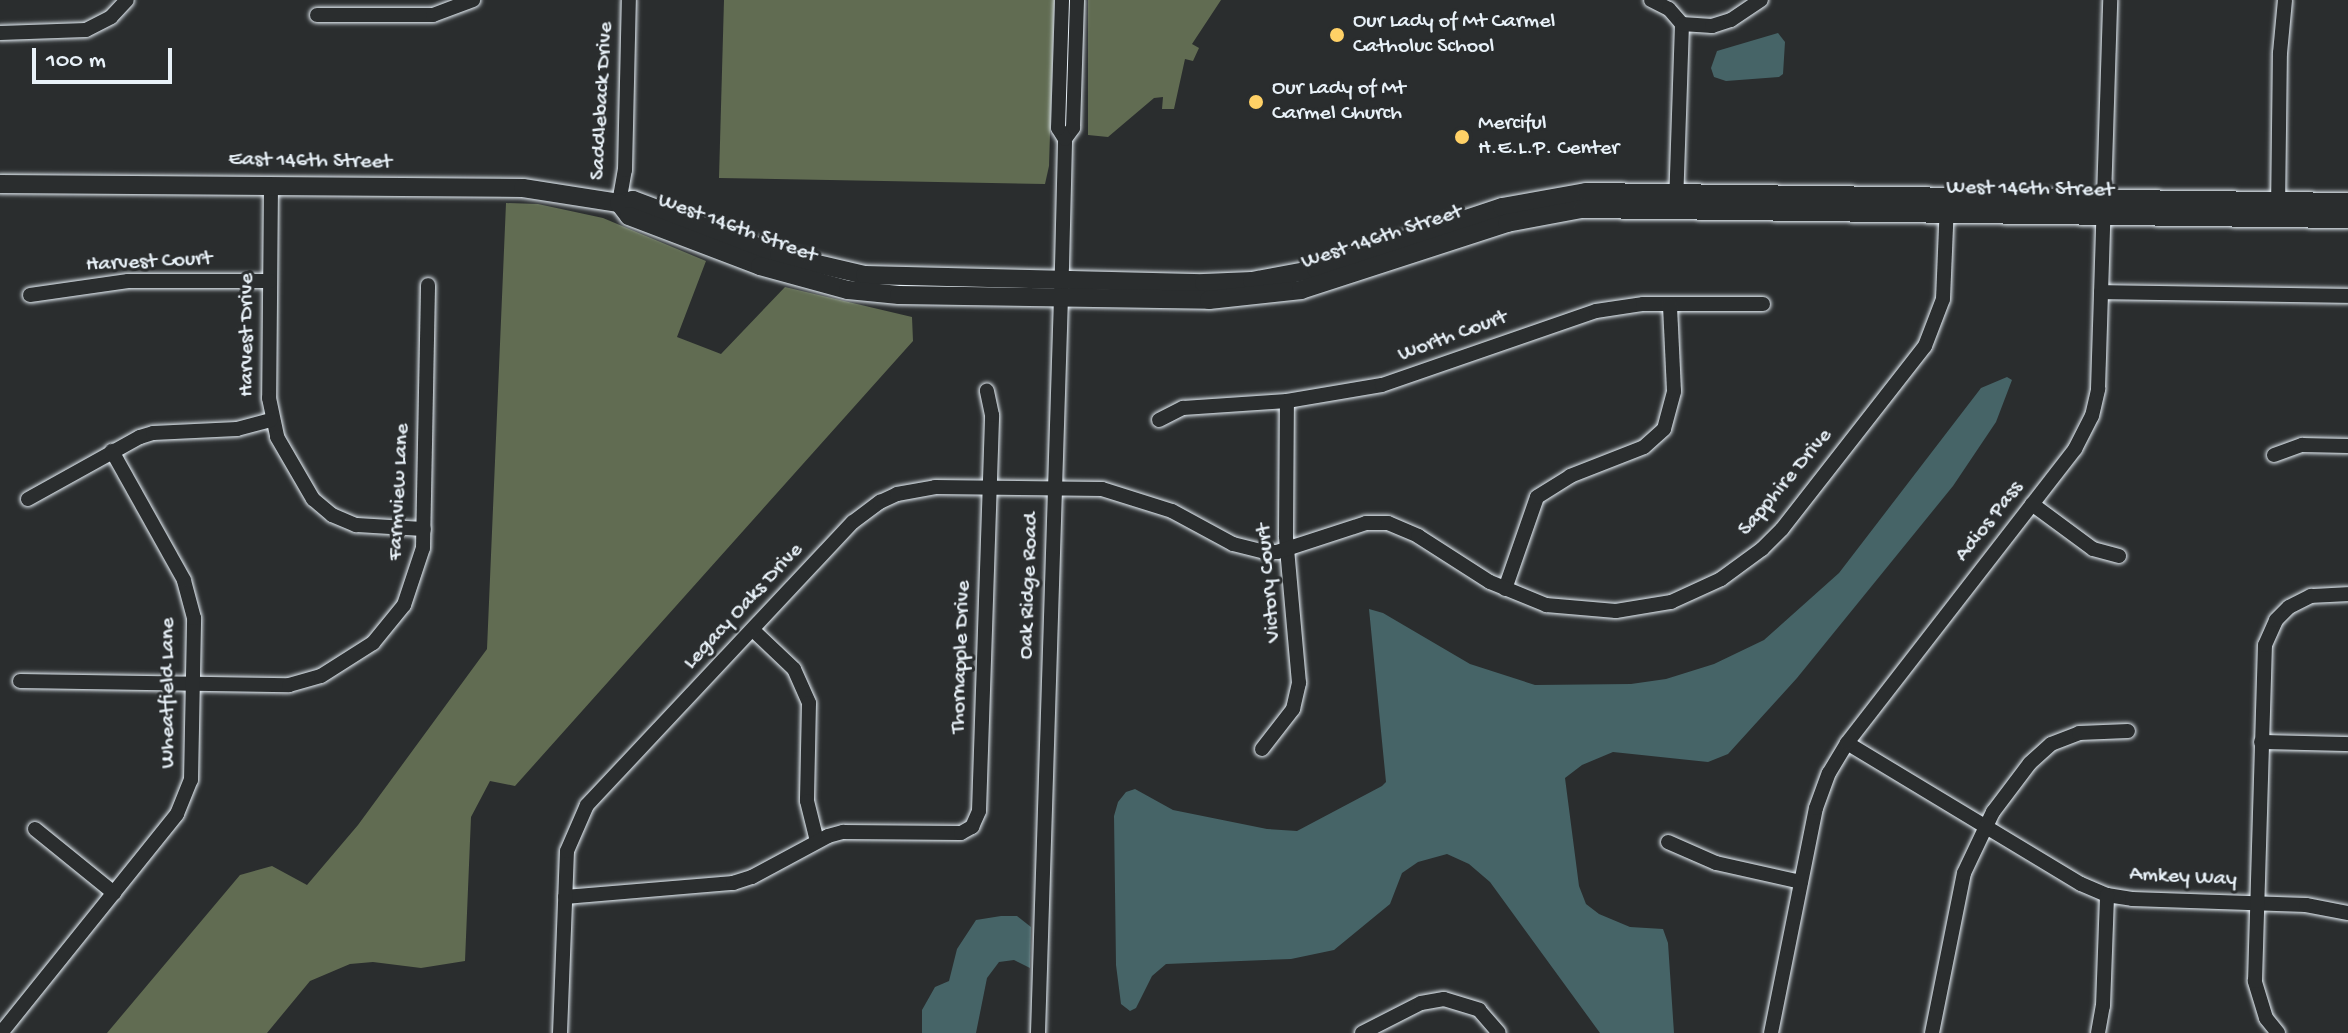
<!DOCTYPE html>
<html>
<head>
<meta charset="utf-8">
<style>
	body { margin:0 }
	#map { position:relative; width:2348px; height:1033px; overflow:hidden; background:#2a2d2e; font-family:"Gochi Hand",sans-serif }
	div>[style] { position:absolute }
	.green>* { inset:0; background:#616c52 }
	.water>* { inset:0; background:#466467 }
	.roads { filter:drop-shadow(0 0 2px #e8f1f8) drop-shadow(0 0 2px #e8f1f8) }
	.minor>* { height:14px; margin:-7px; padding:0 7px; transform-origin:7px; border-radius:7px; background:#2a2d2e }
	.major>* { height:18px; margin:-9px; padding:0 9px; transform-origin:9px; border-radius:9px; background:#2a2d2e }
	.dots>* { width:22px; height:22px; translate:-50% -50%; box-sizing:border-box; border:4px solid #2a2d2e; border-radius:50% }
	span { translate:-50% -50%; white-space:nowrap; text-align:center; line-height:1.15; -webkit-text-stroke:6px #2a2d2e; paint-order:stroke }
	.poi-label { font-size:22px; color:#e8f1f8 }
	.left { translate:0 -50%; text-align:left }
	.street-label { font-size:22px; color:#e8f1f8 }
	.scale { position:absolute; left:32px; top:48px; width:140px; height:36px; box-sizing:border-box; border:4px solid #e8f1f8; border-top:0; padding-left:10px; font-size:24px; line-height:28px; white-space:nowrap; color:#e8f1f8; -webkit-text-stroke:6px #2a2d2e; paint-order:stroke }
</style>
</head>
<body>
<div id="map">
	<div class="green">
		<div style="clip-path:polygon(724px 0,1054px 0,1049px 166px,1045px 184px,719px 178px)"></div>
		<div style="clip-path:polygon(1088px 0,1221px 0,1192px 44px,1199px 48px,1193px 61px,1185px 59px,1174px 109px,1162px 109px,1163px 97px,1154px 98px,1108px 137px,1088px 135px)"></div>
		<div style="clip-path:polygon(506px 203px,538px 204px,603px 218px,706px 261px,677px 337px,721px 354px,785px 287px,912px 317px,913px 341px,515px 786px,490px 781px,471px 817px,465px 961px,421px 968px,373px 962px,350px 964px,310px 981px,267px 1033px,107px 1033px,240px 875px,272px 866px,307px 885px,358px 825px,487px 649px)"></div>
	</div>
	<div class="water">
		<div style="clip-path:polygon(1778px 33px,1785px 42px,1783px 74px,1779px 77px,1726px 81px,1714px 77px,1711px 68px,1717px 51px)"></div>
		<div style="clip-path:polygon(2007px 377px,2012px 380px,1996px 422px,1953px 486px,1797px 678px,1728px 754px,1708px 762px,1613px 752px,1582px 765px,1565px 778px,1579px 886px,1586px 904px,1599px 914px,1630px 927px,1663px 929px,1668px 943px,1674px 1033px,1600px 1033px,1490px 882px,1469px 864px,1447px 854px,1418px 862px,1402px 873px,1390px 904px,1334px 950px,1291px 959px,1166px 964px,1152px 976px,1136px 1008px,1130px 1011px,1121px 1004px,1116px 965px,1114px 816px,1118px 802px,1126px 792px,1135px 789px,1173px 810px,1267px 829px,1297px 831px,1382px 786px,1386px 782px,1369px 609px,1383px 613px,1470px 664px,1535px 685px,1631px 684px,1666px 679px,1714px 664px,1764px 640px,1839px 573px,1981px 388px)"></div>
		<div style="clip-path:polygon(1001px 916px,1017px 916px,1031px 927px,1030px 968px,1014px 960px,999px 962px,987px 978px,976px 1033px,922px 1033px,922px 1010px,935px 987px,949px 981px,957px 949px,976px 920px)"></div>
	</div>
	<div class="roads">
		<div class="minor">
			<div style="left:1651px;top:0;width:20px;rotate:27deg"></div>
			<div style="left:1669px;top:9px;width:20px;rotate:49deg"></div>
			<div style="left:1682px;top:24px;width:177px;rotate:91.9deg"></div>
			<div style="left:317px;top:15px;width:116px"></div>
			<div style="left:433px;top:15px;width:43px;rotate:-20.6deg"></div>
			<div style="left:1682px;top:24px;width:30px;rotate:4deg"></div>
			<div style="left:1712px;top:26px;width:20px;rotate:-18deg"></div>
			<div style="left:1731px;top:20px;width:36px;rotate:-34deg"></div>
			<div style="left:0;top:33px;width:86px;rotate:-2deg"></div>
			<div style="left:86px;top:30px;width:28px;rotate:-27deg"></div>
			<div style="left:111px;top:17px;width:23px;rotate:-47deg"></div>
			<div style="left:1065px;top:139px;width:14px;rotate:-54deg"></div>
			<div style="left:1073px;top:128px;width:128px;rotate:-88.2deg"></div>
			<div style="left:271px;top:185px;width:213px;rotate:90.5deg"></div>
			<div style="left:269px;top:398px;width:40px;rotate:78deg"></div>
			<div style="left:277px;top:437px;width:72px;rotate:59.9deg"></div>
			<div style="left:313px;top:499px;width:25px;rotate:40deg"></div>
			<div style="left:332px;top:515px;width:26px;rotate:23deg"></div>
			<div style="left:356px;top:525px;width:68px;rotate:3.4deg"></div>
			<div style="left:619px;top:203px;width:34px;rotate:-80deg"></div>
			<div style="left:625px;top:170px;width:170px;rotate:-88.7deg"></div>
			<div style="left:2278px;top:211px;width:158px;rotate:-89.3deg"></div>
			<div style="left:2280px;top:53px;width:53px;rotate:-84.6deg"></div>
			<div style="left:2101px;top:292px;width:247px;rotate:0.9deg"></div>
			<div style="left:30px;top:295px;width:99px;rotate:-8.1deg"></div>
			<div style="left:128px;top:281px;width:142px"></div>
			<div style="left:1159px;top:420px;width:27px;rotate:-27deg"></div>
			<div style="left:1183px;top:408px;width:104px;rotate:-3.9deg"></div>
			<div style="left:1287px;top:401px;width:96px;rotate:-9.6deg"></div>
			<div style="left:1382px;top:385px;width:226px;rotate:-19.1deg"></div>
			<div style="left:1596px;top:311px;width:48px;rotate:-8.5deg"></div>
			<div style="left:1643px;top:304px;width:120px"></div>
			<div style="left:2274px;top:455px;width:30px;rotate:-20deg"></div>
			<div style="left:2302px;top:445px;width:46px;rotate:1.2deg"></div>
			<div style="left:28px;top:499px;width:128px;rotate:-29deg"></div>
			<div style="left:140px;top:437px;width:14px;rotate:-17deg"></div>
			<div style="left:153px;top:433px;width:84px;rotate:-2.7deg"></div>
			<div style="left:237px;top:429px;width:35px;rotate:-15deg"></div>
			<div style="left:2032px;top:504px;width:76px;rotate:36.4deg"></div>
			<div style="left:2093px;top:549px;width:27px;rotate:15deg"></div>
			<div style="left:1505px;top:589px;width:97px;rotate:-70.8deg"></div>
			<div style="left:1537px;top:497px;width:39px;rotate:-32deg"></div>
			<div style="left:1570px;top:476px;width:79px;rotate:-21.4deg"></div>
			<div style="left:1644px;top:447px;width:27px;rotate:-42deg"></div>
			<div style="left:1664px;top:429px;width:39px;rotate:-75deg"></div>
			<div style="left:1674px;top:391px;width:86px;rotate:-92.7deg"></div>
			<div style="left:754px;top:631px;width:55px;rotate:43.5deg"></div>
			<div style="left:794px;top:669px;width:37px;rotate:66deg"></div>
			<div style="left:809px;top:703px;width:98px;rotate:91.2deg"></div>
			<div style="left:807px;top:801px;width:41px;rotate:76deg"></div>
			<div style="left:20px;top:681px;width:269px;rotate:0.9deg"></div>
			<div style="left:289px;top:685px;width:33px;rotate:-16deg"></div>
			<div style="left:321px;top:676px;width:62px;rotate:-32.4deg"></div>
			<div style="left:373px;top:643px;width:49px;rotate:-50.8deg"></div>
			<div style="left:404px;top:605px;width:60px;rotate:-71.6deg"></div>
			<div style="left:423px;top:548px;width:263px;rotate:-88.9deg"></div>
			<div style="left:2261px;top:742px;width:87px;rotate:1.3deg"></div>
			<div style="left:1847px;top:743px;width:273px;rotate:31.1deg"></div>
			<div style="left:2081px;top:884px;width:28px;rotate:23deg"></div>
			<div style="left:2107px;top:895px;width:25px;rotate:9deg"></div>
			<div style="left:2132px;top:899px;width:174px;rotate:2deg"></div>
			<div style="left:2306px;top:905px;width:43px;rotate:10.8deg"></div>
			<div style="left:1262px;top:749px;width:51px;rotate:-52.2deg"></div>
			<div style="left:1293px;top:709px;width:27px;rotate:-77deg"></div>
			<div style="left:1299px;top:683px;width:148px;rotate:-95.1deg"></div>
			<div style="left:1286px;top:536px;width:135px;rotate:-89.6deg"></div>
			<div style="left:35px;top:829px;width:102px;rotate:39deg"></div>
			<div style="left:1668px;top:842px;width:52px;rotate:23.6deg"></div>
			<div style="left:1716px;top:863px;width:87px;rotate:12.6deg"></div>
			<div style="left:565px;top:897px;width:169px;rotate:-4.8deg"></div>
			<div style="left:733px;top:883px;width:20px;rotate:-18deg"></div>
			<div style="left:752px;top:877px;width:86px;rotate:-28.3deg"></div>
			<div style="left:828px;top:836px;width:16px;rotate:-15deg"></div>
			<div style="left:843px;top:832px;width:118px;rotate:0.5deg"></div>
			<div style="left:961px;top:833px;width:13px;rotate:-29deg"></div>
			<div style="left:972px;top:827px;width:17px;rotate:-66deg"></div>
			<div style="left:979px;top:811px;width:396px;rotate:-88.1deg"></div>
			<div style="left:992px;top:415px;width:25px;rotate:-102deg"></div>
			<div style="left:1px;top:1033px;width:281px;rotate:-51.2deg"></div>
			<div style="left:177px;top:814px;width:37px;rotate:-68deg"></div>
			<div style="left:191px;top:780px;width:162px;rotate:-88.9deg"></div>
			<div style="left:194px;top:618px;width:39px;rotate:-105deg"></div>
			<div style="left:184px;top:580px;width:148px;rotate:-119.2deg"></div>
			<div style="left:560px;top:1033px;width:182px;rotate:-87.8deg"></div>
			<div style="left:567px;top:851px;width:50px;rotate:-66.5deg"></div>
			<div style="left:587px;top:805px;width:388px;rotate:-46.8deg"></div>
			<div style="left:853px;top:522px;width:34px;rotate:-37deg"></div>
			<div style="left:880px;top:502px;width:19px;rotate:-25deg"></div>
			<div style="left:897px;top:494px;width:39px;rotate:-10deg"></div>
			<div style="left:935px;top:487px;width:167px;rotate:0.7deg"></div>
			<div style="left:1102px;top:489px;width:73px;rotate:17.4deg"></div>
			<div style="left:1172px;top:511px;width:69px;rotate:28.4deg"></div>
			<div style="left:1233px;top:544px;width:32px;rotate:14deg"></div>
			<div style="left:1264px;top:552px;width:13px"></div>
			<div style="left:1277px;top:552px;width:94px;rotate:-18deg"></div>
			<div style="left:1366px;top:523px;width:22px"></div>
			<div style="left:1388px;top:523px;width:33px;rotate:23deg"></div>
			<div style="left:1418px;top:536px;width:85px;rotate:32.6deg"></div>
			<div style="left:1490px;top:582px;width:61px;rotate:22.3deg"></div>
			<div style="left:1546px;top:605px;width:70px;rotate:4.9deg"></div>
			<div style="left:1616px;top:611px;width:56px;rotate:-9.3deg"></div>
			<div style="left:1671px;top:602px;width:55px;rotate:-24.7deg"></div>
			<div style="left:1721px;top:579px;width:51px;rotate:-36.2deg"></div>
			<div style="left:1762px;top:549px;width:28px;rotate:-45deg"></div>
			<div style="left:1782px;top:529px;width:232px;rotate:-52deg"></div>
			<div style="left:1925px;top:346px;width:50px;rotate:-69deg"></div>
			<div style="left:1943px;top:299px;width:94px;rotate:-87.6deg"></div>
			<div style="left:1038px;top:1033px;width:767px;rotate:-88.21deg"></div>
			<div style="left:1062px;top:266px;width:127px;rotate:-88.6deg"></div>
			<div style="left:1065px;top:139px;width:13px;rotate:-122deg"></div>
			<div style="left:1058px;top:128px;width:128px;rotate:-88.2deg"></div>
			<div style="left:1362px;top:1033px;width:66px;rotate:-27deg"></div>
			<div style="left:1421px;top:1003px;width:23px;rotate:-10deg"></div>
			<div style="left:1444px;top:999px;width:37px;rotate:17deg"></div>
			<div style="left:1479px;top:1010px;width:30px;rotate:49deg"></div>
			<div style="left:1771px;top:1033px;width:229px;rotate:-78.7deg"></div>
			<div style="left:1816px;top:808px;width:37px;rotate:-70deg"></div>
			<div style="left:1829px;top:773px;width:35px;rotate:-59deg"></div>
			<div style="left:1847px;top:743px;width:372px;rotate:-52.2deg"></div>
			<div style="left:2075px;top:449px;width:37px;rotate:-63deg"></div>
			<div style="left:2092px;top:416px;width:28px;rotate:-77deg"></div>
			<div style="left:2098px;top:389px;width:389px;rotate:-88.2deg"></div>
			<div style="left:1932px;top:1033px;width:163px;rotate:-78.7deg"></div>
			<div style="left:1964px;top:873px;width:68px;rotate:-64.6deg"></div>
			<div style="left:1993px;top:812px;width:61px;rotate:-52.9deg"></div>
			<div style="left:2030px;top:763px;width:28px;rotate:-42deg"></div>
			<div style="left:2051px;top:744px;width:30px;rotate:-21deg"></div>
			<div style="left:2079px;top:733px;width:49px;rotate:-2.3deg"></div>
			<div style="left:2098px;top:1033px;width:27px;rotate:-80deg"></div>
			<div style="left:2103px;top:1006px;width:111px;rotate:-87.9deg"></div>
			<div style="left:2278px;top:1033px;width:19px;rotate:-129deg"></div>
			<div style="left:2266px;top:1018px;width:39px;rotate:-107deg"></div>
			<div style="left:2255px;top:981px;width:336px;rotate:-88.3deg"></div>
			<div style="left:2265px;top:645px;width:27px;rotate:-66deg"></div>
			<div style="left:2276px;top:620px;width:18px;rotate:-45deg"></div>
			<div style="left:2289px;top:607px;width:25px;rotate:-27deg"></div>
			<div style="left:2311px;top:596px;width:37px;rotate:-3deg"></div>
		</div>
		<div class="major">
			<div style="left:0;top:184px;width:523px;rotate:0.44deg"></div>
			<div style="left:523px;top:188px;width:97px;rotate:8.9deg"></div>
			<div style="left:619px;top:203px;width:14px;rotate:-12deg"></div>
			<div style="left:633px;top:200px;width:156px;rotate:20.6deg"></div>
			<div style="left:779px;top:255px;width:88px;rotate:13.1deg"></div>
			<div style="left:865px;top:275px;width:339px;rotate:1.4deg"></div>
			<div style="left:1204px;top:283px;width:48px;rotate:-2.4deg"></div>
			<div style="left:1252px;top:281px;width:65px;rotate:-10.6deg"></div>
			<div style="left:1316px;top:269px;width:196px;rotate:-18.4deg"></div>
			<div style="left:1502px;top:207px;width:85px;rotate:-10.1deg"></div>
			<div style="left:1586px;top:192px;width:762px;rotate:0.75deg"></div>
			<div style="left:619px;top:203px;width:16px;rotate:52deg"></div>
			<div style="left:629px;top:216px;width:140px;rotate:20.9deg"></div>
			<div style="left:760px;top:266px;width:91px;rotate:15.3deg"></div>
			<div style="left:848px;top:290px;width:51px;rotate:5.6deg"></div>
			<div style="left:899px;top:295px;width:310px;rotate:0.9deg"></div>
			<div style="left:1209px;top:300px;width:93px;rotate:-6.2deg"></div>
			<div style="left:1301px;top:290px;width:217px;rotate:-18deg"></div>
			<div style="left:1507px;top:223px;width:76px;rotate:-10.6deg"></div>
			<div style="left:1582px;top:209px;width:766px;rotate:0.75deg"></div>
		</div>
	</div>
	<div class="dots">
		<div style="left:1337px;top:35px;background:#ffd166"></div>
		<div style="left:1256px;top:102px;background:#ffd166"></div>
		<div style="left:1462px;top:137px;background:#ffd166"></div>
	</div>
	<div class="poi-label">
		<span class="left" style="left:1353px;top:35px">Our Lady of Mt Carmel<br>Catholuc School</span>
		<span class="left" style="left:1272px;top:102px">Our Lady of Mt<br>Carmel Church</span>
		<span class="left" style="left:1478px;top:137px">Merciful<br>H.E.L.P. Center</span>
	</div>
	<div class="street-label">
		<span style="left:603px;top:101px;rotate:-87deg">Saddleback Drive</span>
		<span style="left:310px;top:162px;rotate:1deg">East 146th Street</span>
		<span style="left:2030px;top:190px;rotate:1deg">West 146th Street</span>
		<span style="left:737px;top:229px;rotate:20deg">West 146th Street</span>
		<span style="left:1382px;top:238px;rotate:-18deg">West 146th Street</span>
		<span style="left:149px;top:263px;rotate:-3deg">Harvest Court</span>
		<span style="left:248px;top:335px;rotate:-90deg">Harvest Drive</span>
		<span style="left:1453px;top:337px;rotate:-20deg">Worth Court</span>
		<span style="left:1786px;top:483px;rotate:-50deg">Sapphire Drive</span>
		<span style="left:400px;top:492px;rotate:-87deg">Farmview Lane</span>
		<span style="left:1990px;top:522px;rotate:-52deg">Adios Pass</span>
		<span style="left:1270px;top:583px;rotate:-95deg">Victory Court</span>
		<span style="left:1030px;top:586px;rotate:-88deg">Oak Ridge Road</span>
		<span style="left:744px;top:607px;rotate:-47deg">Legacy Oaks Drive</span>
		<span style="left:962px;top:657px;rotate:-88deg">Thornapple Drive</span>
		<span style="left:169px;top:693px;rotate:-90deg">Wheatfield Lane</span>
		<span style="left:2183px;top:878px;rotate:3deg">Amkey Way</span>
	</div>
	<div class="scale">100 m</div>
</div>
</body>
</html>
